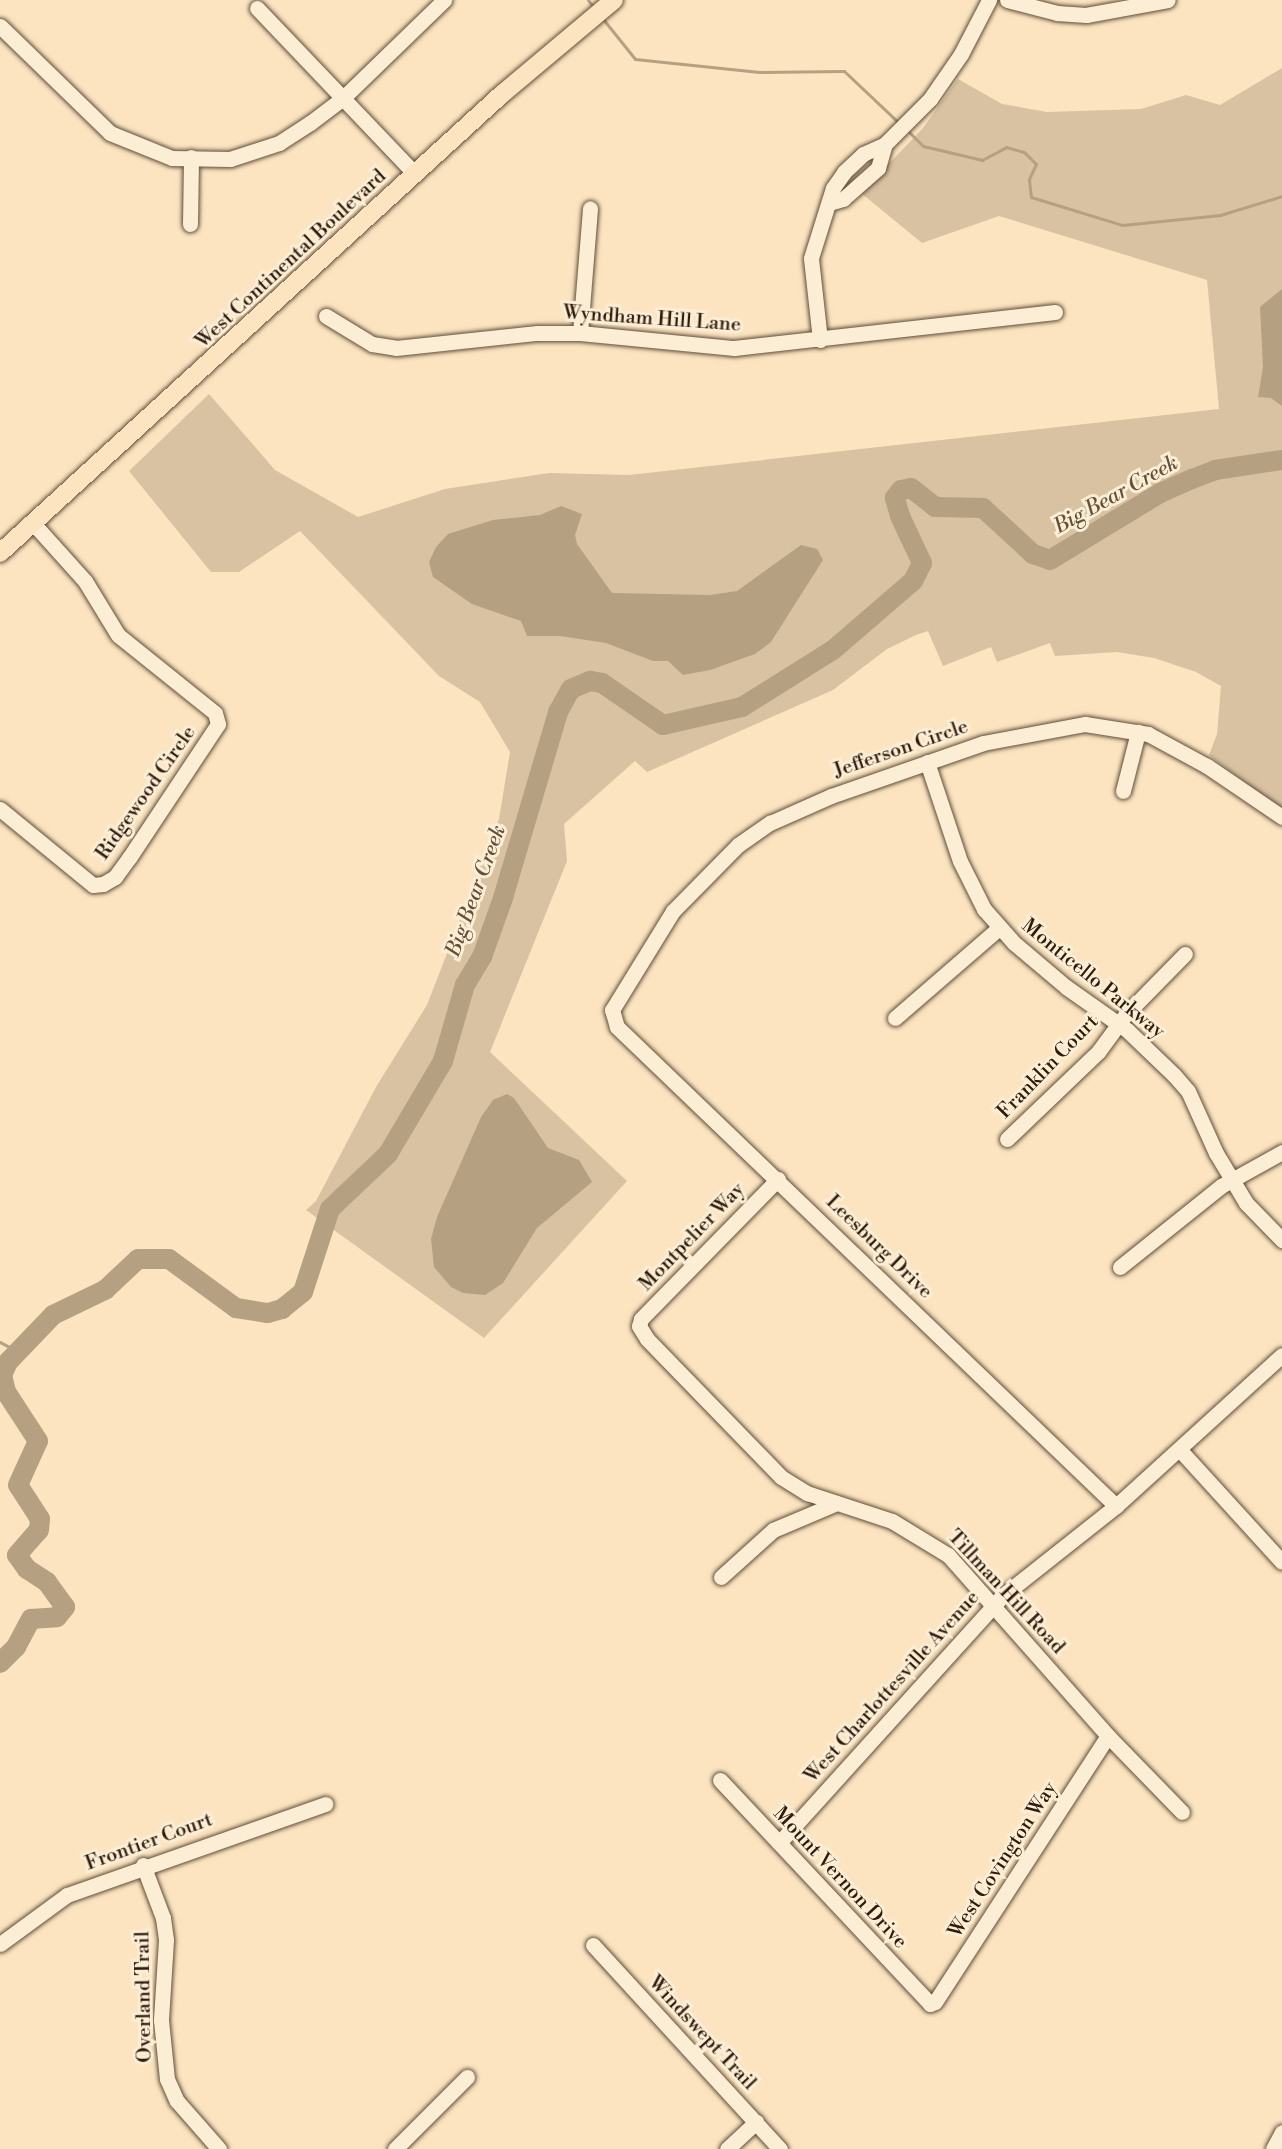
<!DOCTYPE html>
<html>
<head>
<meta charset="utf-8">
<style>
	body { margin:0 }
	#map { position:relative; width:1282px; height:2149px; overflow:hidden; background:#fbe4bf; font-family:"Libre Bodoni",serif }
	div>[style] { position:absolute }
	.green>* { inset:0; background:#d8c2a1 }
	.water>* { inset:0; background:#b5a082 }
	.stream>* { height:3px; margin:-1.5px; padding:0 1.5px; transform-origin:1.5px; border-radius:1.5px; background:#b5a082 }
	.river>* { height:20px; margin:-10px; padding:0 10px; transform-origin:10px; border-radius:10px; background:#b5a082 }
	.roads { filter:drop-shadow(0 0 2px #604d39) drop-shadow(0 0 2px #604d39) }
	.minor>* { height:15px; margin:-7.5px; padding:0 7.5px; transform-origin:7.5px; border-radius:7.5px; background:#fcedd5 }
	.major>* { height:18px; margin:-9px; padding:0 9px; transform-origin:9px; border-radius:9px; background:#fbe4bf }
	span { translate:-50% -50%; white-space:nowrap; text-align:center; line-height:1.15; -webkit-text-stroke:6px #fcedd5; paint-order:stroke }
	.street-label { font-size:20px; color:#2d1b0c }
	.water-label { font-size:21px; color:#63503b; font-style:italic }
</style>
</head>
<body>
<div id="map">
	<div class="green">
		<div style="clip-path:polygon(1282px 68px,1282px 810px,1209px 755px,1217px 734px,1221px 686px,1196px 672px,1154px 658px,1117px 652px,1055px 656px,1050px 643px,997px 662px,991px 647px,943px 666px,928px 631px,916px 635px,887px 649px,833px 690px,647px 772px,635px 761px,564px 824px,567px 861px,490px 1052px,627px 1181px,484px 1338px,306px 1210px,316px 1201px,376px 1087px,427px 1005px,499px 819px,510px 752px,480px 702px,439px 676px,300px 531px,239px 572px,211px 572px,129px 471px,209px 394px,275px 470px,358px 517px,445px 489px,549px 473px,629px 475px,1219px 409px,1207px 280px,999px 216px,922px 243px,861px 193px,923px 128px,958px 79px,1002px 104px,1047px 112px,1141px 109px,1186px 95px,1220px 105px)"></div>
	</div>
	<div class="water">
		<div style="clip-path:polygon(1282px 289px,1282px 406px,1271px 398px,1258px 397px,1263px 367px,1260px 307px)"></div>
		<div style="clip-path:polygon(561px 506px,582px 514px,575px 535px,577px 544px,612px 593px,710px 595px,737px 591px,801px 545px,817px 549px,823px 560px,771px 642px,755px 654px,710px 670px,683px 675px,668px 661px,653px 661px,606px 643px,560px 636px,527px 636px,521px 621px,472px 604px,433px 577px,429px 562px,436px 547px,448px 534px,493px 520px,540px 515px)"></div>
		<div style="clip-path:polygon(507px 1094px,514px 1098px,548px 1148px,579px 1160px,592px 1182px,537px 1228px,503px 1283px,485px 1295px,463px 1293px,451px 1287px,434px 1267px,431px 1239px,437px 1217px,481px 1117px,493px 1100px)"></div>
	</div>
	<div class="stream">
		<div style="left:588px;top:0;width:11px;rotate:52deg"></div>
		<div style="left:603px;top:19px;width:51px;rotate:51.3deg"></div>
		<div style="left:635px;top:59px;width:125px;rotate:6deg"></div>
		<div style="left:759px;top:72px;width:85px;rotate:-0.7deg"></div>
		<div style="left:844px;top:71px;width:77px;rotate:43.4deg"></div>
		<div style="left:907px;top:130px;width:23px;rotate:45deg"></div>
		<div style="left:923px;top:146px;width:61px;rotate:13.3deg"></div>
		<div style="left:982px;top:160px;width:27px;rotate:-28deg"></div>
		<div style="left:1006px;top:147px;width:19px;rotate:16deg"></div>
		<div style="left:1024px;top:152px;width:17px;rotate:45deg"></div>
		<div style="left:1036px;top:164px;width:17px;rotate:115deg"></div>
		<div style="left:1029px;top:179px;width:18px;rotate:84deg"></div>
		<div style="left:1031px;top:197px;width:95px;rotate:17.1deg"></div>
		<div style="left:1122px;top:225px;width:99px;rotate:-5.8deg"></div>
		<div style="left:1220px;top:215px;width:65px;rotate:-17deg"></div>
		<div style="left:0;top:1342px;width:19px;rotate:28deg"></div>
	</div>
	<div class="river">
		<div style="left:0;top:1663px;width:23px;rotate:-45deg"></div>
		<div style="left:16px;top:1647px;width:32px;rotate:-62deg"></div>
		<div style="left:31px;top:1619px;width:26px;rotate:-4deg"></div>
		<div style="left:57px;top:1617px;width:13px;rotate:-51deg"></div>
		<div style="left:65px;top:1607px;width:31px;rotate:-126deg"></div>
		<div style="left:47px;top:1582px;width:24px;rotate:-147deg"></div>
		<div style="left:27px;top:1569px;width:17px;rotate:-126deg"></div>
		<div style="left:17px;top:1555px;width:33px;rotate:-49deg"></div>
		<div style="left:39px;top:1530px;width:11px;rotate:-85deg"></div>
		<div style="left:40px;top:1519px;width:40px;rotate:-122.9deg"></div>
		<div style="left:18px;top:1485px;width:48px;rotate:-65.6deg"></div>
		<div style="left:38px;top:1441px;width:59px;rotate:-123.1deg"></div>
		<div style="left:6px;top:1392px;width:17px;rotate:-103deg"></div>
		<div style="left:2px;top:1375px;width:14px;rotate:-65deg"></div>
		<div style="left:8px;top:1362px;width:65px;rotate:-46.2deg"></div>
		<div style="left:53px;top:1315px;width:58px;rotate:-25.7deg"></div>
		<div style="left:105px;top:1290px;width:45px;rotate:-43.2deg"></div>
		<div style="left:138px;top:1259px;width:31px"></div>
		<div style="left:169px;top:1259px;width:83px;rotate:36.2deg"></div>
		<div style="left:236px;top:1308px;width:32px;rotate:9deg"></div>
		<div style="left:268px;top:1313px;width:15px;rotate:-16deg"></div>
		<div style="left:282px;top:1309px;width:27px;rotate:-39deg"></div>
		<div style="left:303px;top:1292px;width:87px;rotate:-72deg"></div>
		<div style="left:330px;top:1209px;width:80px;rotate:-43.5deg"></div>
		<div style="left:388px;top:1154px;width:108px;rotate:-59.4deg"></div>
		<div style="left:443px;top:1061px;width:79px;rotate:-73.9deg"></div>
		<div style="left:465px;top:985px;width:33px;rotate:-59deg"></div>
		<div style="left:482px;top:957px;width:63px;rotate:-70.4deg"></div>
		<div style="left:503px;top:898px;width:194px;rotate:-73.5deg"></div>
		<div style="left:558px;top:712px;width:26px;rotate:-61deg"></div>
		<div style="left:571px;top:689px;width:21px;rotate:-23deg"></div>
		<div style="left:590px;top:681px;width:12px;rotate:9deg"></div>
		<div style="left:602px;top:683px;width:74px;rotate:34.5deg"></div>
		<div style="left:663px;top:725px;width:81px;rotate:-12.8deg"></div>
		<div style="left:742px;top:707px;width:107px;rotate:-32.1deg"></div>
		<div style="left:833px;top:650px;width:106px;rotate:-40.8deg"></div>
		<div style="left:913px;top:581px;width:20px;rotate:-63deg"></div>
		<div style="left:922px;top:563px;width:52px;rotate:-115.1deg"></div>
		<div style="left:900px;top:516px;width:19px;rotate:-106deg"></div>
		<div style="left:895px;top:498px;width:10px;rotate:-53deg"></div>
		<div style="left:901px;top:490px;width:10px;rotate:-11deg"></div>
		<div style="left:911px;top:488px;width:31px;rotate:38deg"></div>
		<div style="left:935px;top:507px;width:48px;rotate:1.2deg"></div>
		<div style="left:983px;top:508px;width:68px;rotate:42.6deg"></div>
		<div style="left:1033px;top:554px;width:18px;rotate:19deg"></div>
		<div style="left:1050px;top:560px;width:129px;rotate:-31.3deg"></div>
		<div style="left:1160px;top:493px;width:35px;rotate:-24deg"></div>
		<div style="left:1192px;top:479px;width:25px;rotate:-21deg"></div>
		<div style="left:1215px;top:470px;width:68px;rotate:-8.5deg"></div>
	</div>
	<div class="roads">
		<div class="minor">
			<div style="left:1007px;top:0;width:52px;rotate:14.6deg"></div>
			<div style="left:1057px;top:13px;width:29px;rotate:4deg"></div>
			<div style="left:1086px;top:15px;width:83px;rotate:-10.4deg"></div>
			<div style="left:257px;top:8px;width:229px;rotate:46.4deg"></div>
			<div style="left:0;top:26px;width:153px;rotate:44.2deg"></div>
			<div style="left:110px;top:133px;width:67px;rotate:22deg"></div>
			<div style="left:172px;top:158px;width:58px;rotate:1deg"></div>
			<div style="left:230px;top:159px;width:52px;rotate:-18.1deg"></div>
			<div style="left:279px;top:143px;width:37px;rotate:-33deg"></div>
			<div style="left:310px;top:123px;width:41px;rotate:-37.1deg"></div>
			<div style="left:343px;top:98px;width:141px;rotate:-44.1deg"></div>
			<div style="left:829px;top:203px;width:15px;rotate:-16deg"></div>
			<div style="left:843px;top:199px;width:47px;rotate:-41.5deg"></div>
			<div style="left:878px;top:168px;width:25px;rotate:-74deg"></div>
			<div style="left:190px;top:224px;width:67px;rotate:-89.1deg"></div>
			<div style="left:326px;top:316px;width:54px;rotate:31.3deg"></div>
			<div style="left:372px;top:344px;width:24px;rotate:9deg"></div>
			<div style="left:396px;top:348px;width:142px;rotate:-6.1deg"></div>
			<div style="left:537px;top:333px;width:43px"></div>
			<div style="left:580px;top:333px;width:155px;rotate:5.6deg"></div>
			<div style="left:734px;top:348px;width:323px;rotate:-6.4deg"></div>
			<div style="left:580px;top:333px;width:125px;rotate:-85.4deg"></div>
			<div style="left:820px;top:340px;width:82px;rotate:-96.3deg"></div>
			<div style="left:811px;top:258px;width:73px;rotate:-72.6deg"></div>
			<div style="left:833px;top:188px;width:19px;rotate:-55deg"></div>
			<div style="left:844px;top:172px;width:26px;rotate:-43deg"></div>
			<div style="left:863px;top:154px;width:24px;rotate:-24deg"></div>
			<div style="left:885px;top:144px;width:64px;rotate:-45deg"></div>
			<div style="left:930px;top:99px;width:55px;rotate:-55.4deg"></div>
			<div style="left:961px;top:54px;width:61px;rotate:-62.6deg"></div>
			<div style="left:927px;top:762px;width:104px;rotate:71.6deg"></div>
			<div style="left:960px;top:861px;width:54px;rotate:63.4deg"></div>
			<div style="left:984px;top:909px;width:45px;rotate:48.6deg"></div>
			<div style="left:1014px;top:943px;width:68px;rotate:40.2deg"></div>
			<div style="left:1066px;top:987px;width:75px;rotate:35.2deg"></div>
			<div style="left:1127px;top:1030px;width:65px;rotate:43.8deg"></div>
			<div style="left:1174px;top:1075px;width:21px;rotate:49deg"></div>
			<div style="left:1188px;top:1091px;width:68px;rotate:65.7deg"></div>
			<div style="left:1216px;top:1153px;width:58px;rotate:59deg"></div>
			<div style="left:1246px;top:1203px;width:52px;rotate:45.8deg"></div>
			<div style="left:1123px;top:791px;width:61px;rotate:-75.7deg"></div>
			<div style="left:0;top:809px;width:120px;rotate:39.3deg"></div>
			<div style="left:93px;top:885px;width:10px;rotate:-6deg"></div>
			<div style="left:103px;top:884px;width:14px;rotate:-30deg"></div>
			<div style="left:115px;top:877px;width:24px;rotate:-54deg"></div>
			<div style="left:129px;top:858px;width:161px;rotate:-56.4deg"></div>
			<div style="left:218px;top:724px;width:11px;rotate:-105deg"></div>
			<div style="left:215px;top:713px;width:124px;rotate:-141.2deg"></div>
			<div style="left:118px;top:635px;width:63px;rotate:-121.4deg"></div>
			<div style="left:85px;top:581px;width:78px;rotate:-131.9deg"></div>
			<div style="left:895px;top:1018px;width:138px;rotate:-40.9deg"></div>
			<div style="left:1007px;top:1139px;width:126px;rotate:-43.7deg"></div>
			<div style="left:1098px;top:1052px;width:47px;rotate:-53.6deg"></div>
			<div style="left:1126px;top:1014px;width:84px;rotate:-45.5deg"></div>
			<div style="left:778px;top:1179px;width:196px;rotate:134.4deg"></div>
			<div style="left:641px;top:1319px;width:7px;rotate:106deg"></div>
			<div style="left:639px;top:1326px;width:15px;rotate:58deg"></div>
			<div style="left:647px;top:1339px;width:192px;rotate:45.8deg"></div>
			<div style="left:781px;top:1477px;width:31px;rotate:32deg"></div>
			<div style="left:807px;top:1493px;width:89px;rotate:18.2deg"></div>
			<div style="left:892px;top:1521px;width:66px;rotate:31.3deg"></div>
			<div style="left:948px;top:1555px;width:242px;rotate:48.5deg"></div>
			<div style="left:1108px;top:1736px;width:106px;rotate:45.8deg"></div>
			<div style="left:1120px;top:1267px;width:129px;rotate:-38.7deg"></div>
			<div style="left:1221px;top:1186px;width:70px;rotate:-29.1deg"></div>
			<div style="left:1180px;top:1450px;width:151px;rotate:47.7deg"></div>
			<div style="left:1116px;top:1506px;width:692px;rotate:-136.17deg"></div>
			<div style="left:617px;top:1027px;width:18px;rotate:-106deg"></div>
			<div style="left:612px;top:1010px;width:116px;rotate:-58.4deg"></div>
			<div style="left:673px;top:911px;width:93px;rotate:-45.4deg"></div>
			<div style="left:738px;top:845px;width:39px;rotate:-35deg"></div>
			<div style="left:770px;top:823px;width:67px;rotate:-23.9deg"></div>
			<div style="left:831px;top:796px;width:161px;rotate:-19.2deg"></div>
			<div style="left:983px;top:743px;width:104px;rotate:-10.6deg"></div>
			<div style="left:1085px;top:724px;width:64px;rotate:9deg"></div>
			<div style="left:1148px;top:734px;width:67px;rotate:28.5deg"></div>
			<div style="left:1207px;top:766px;width:91px;rotate:34.2deg"></div>
			<div style="left:721px;top:1577px;width:70px;rotate:-42.1deg"></div>
			<div style="left:773px;top:1530px;width:69px;rotate:-22.9deg"></div>
			<div style="left:720px;top:1780px;width:307px;rotate:46.8deg"></div>
			<div style="left:930px;top:2004px;width:5px;rotate:-22deg"></div>
			<div style="left:935px;top:2002px;width:317px;rotate:-57deg"></div>
			<div style="left:779px;top:1843px;width:331px;rotate:-47.9deg"></div>
			<div style="left:1001px;top:1597px;width:147px;rotate:-38.4deg"></div>
			<div style="left:1116px;top:1506px;width:224px;rotate:-42.3deg"></div>
			<div style="left:143px;top:1865px;width:57px;rotate:69.3deg"></div>
			<div style="left:163px;top:1918px;width:22px;rotate:82deg"></div>
			<div style="left:166px;top:1940px;width:80px;rotate:93.6deg"></div>
			<div style="left:161px;top:2020px;width:59px;rotate:84.2deg"></div>
			<div style="left:167px;top:2079px;width:24px;rotate:66deg"></div>
			<div style="left:177px;top:2101px;width:64px;rotate:48.8deg"></div>
			<div style="left:0;top:1944px;width:83px;rotate:-36.2deg"></div>
			<div style="left:67px;top:1895px;width:274px;rotate:-19.4deg"></div>
			<div style="left:593px;top:1945px;width:277px;rotate:47.5deg"></div>
			<div style="left:395px;top:2149px;width:102px;rotate:-45deg"></div>
			<div style="left:727px;top:2149px;width:40px;rotate:-43deg"></div>
			<div style="left:1273px;top:2149px;width:19px;rotate:-62deg"></div>
		</div>
		<div class="major">
			<div style="left:0;top:553px;width:680px;rotate:-42.44deg"></div>
			<div style="left:502px;top:94px;width:146px;rotate:-40deg"></div>
		</div>
	</div>
	<div class="street-label">
		<span style="left:291px;top:259px;rotate:-43deg">West Continental Boulevard</span>
		<span style="left:652px;top:319px;rotate:4deg">Wyndham Hill Lane</span>
		<span style="left:901px;top:749px;rotate:-19deg">Jefferson Circle</span>
		<span style="left:146px;top:793px;rotate:-55deg">Ridgewood Circle</span>
		<span style="left:1093px;top:979px;rotate:39deg">Monticello Parkway</span>
		<span style="left:1048px;top:1067px;rotate:-46deg">Franklin Court</span>
		<span style="left:692px;top:1237px;rotate:-46deg">Montpelier Way</span>
		<span style="left:879px;top:1247px;rotate:44deg">Leesburg Drive</span>
		<span style="left:1006px;top:1592px;rotate:47deg">Tillman Hill Road</span>
		<span style="left:892px;top:1687px;rotate:-48deg">West Charlottesville Avenue</span>
		<span style="left:149px;top:1842px;rotate:-20deg">Frontier Court</span>
		<span style="left:1003px;top:1860px;rotate:-57deg">West Covington Way</span>
		<span style="left:840px;top:1878px;rotate:47deg">Mount Vernon Drive</span>
		<span style="left:144px;top:1997px;rotate:-91deg">Overland Trail</span>
		<span style="left:702px;top:2033px;rotate:47deg">Windswept Trail</span>
	</div>
	<div class="water-label">
		<span style="left:1116px;top:495px;rotate:-29deg">Big Bear Creek</span>
		<span style="left:476px;top:891px;rotate:-70deg">Big Bear Creek</span>
	</div>
</div>
</body>
</html>
